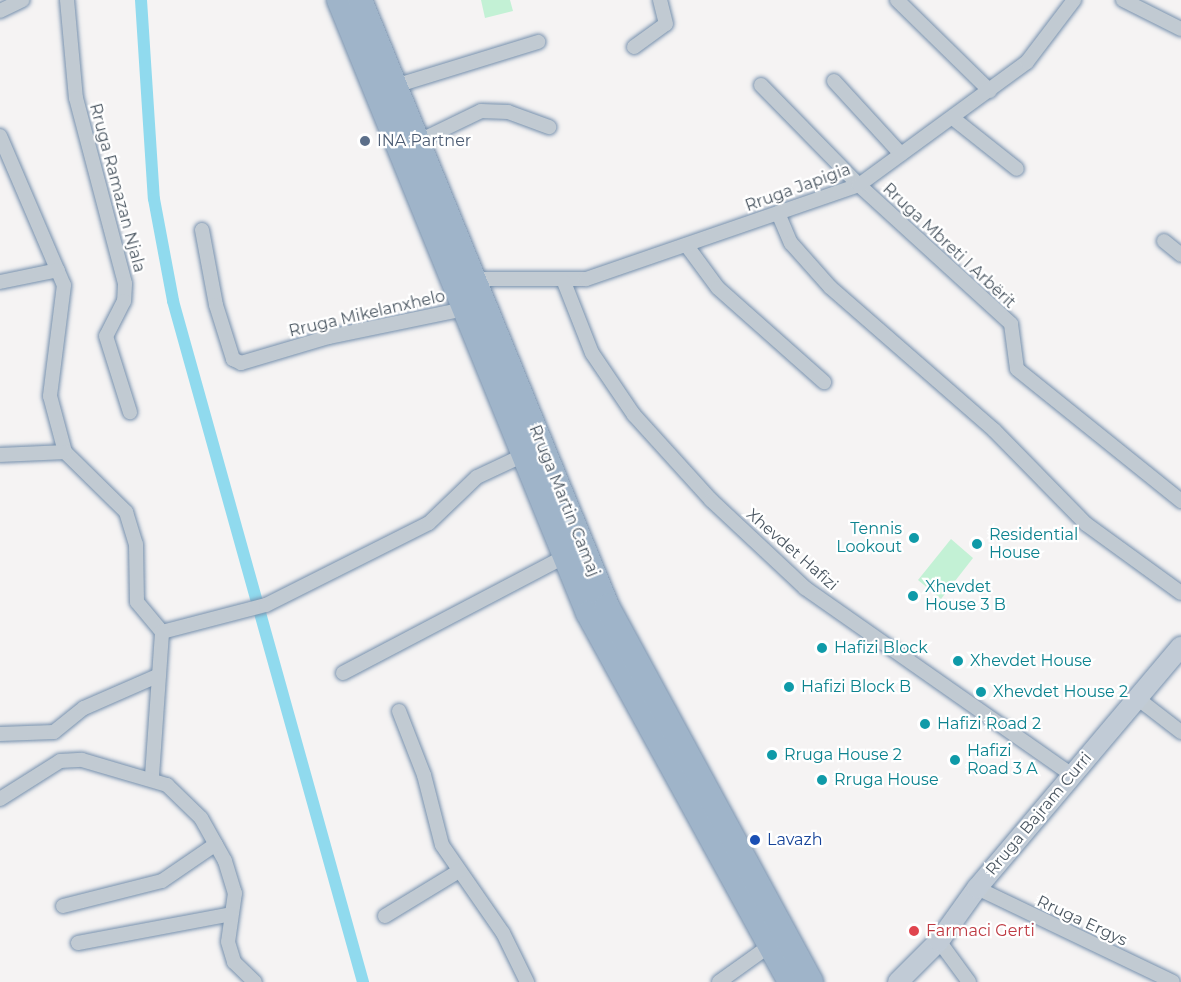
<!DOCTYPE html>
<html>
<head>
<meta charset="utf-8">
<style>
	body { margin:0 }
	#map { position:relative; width:1181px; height:982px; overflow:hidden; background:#f5f3f3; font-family:Montserrat,sans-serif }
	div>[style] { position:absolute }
	.green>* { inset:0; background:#c3f1d5 }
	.canal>* { height:12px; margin:-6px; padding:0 6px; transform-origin:6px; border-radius:6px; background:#90daee }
	.roads { filter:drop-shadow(0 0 2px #7690ad) drop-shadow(0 0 2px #7690ad) }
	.minor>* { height:14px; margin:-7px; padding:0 7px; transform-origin:7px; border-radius:7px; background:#c1cad2 }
	.secondary>* { height:20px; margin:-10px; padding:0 10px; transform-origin:10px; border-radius:10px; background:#c1cbd6 }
	.trunk>* { height:24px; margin:-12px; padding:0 12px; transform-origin:12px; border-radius:12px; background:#9fb4c9 }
	.dots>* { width:16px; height:16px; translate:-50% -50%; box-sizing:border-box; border:3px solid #fff; border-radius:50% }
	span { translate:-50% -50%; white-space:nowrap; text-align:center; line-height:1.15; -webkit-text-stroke:4.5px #fff; paint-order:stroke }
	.service-label { font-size:16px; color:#4e5e75 }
	.left { translate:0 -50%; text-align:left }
	.street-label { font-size:16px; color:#4a5661 }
	.culture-label { font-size:16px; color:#0d838f }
	.right { translate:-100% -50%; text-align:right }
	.transit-label { font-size:16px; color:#164399 }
	.health-label { font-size:16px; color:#be3a42 }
</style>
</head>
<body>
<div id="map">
	<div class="green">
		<div style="clip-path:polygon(481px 0,510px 0,513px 11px,485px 18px)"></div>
		<div style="clip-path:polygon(951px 539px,973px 558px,941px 599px,918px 580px)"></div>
	</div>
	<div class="canal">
		<div style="left:141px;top:0;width:199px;rotate:86.3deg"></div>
		<div style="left:154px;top:199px;width:104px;rotate:79.4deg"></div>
		<div style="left:173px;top:301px;width:707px;rotate:74.41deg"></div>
	</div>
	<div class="roads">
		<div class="minor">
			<div style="left:67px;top:0;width:98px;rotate:84.8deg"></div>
			<div style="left:76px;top:98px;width:192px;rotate:75.2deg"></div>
			<div style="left:125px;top:284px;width:17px;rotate:93deg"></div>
			<div style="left:124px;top:301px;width:39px;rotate:117deg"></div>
			<div style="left:106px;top:336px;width:80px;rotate:72.5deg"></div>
			<div style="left:897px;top:0;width:130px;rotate:44.4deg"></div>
			<div style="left:1123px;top:0;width:65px;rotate:26.6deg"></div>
			<div style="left:0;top:11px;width:25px;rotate:-26deg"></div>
			<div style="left:634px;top:47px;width:39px;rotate:-36deg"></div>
			<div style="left:666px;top:24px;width:25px;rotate:-104deg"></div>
			<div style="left:834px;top:81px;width:99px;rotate:47.5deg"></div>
			<div style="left:761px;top:85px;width:140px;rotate:45.6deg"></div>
			<div style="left:859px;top:185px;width:206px;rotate:42.4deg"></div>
			<div style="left:1011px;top:324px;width:45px;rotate:82.4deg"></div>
			<div style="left:1017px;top:369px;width:211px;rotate:38.8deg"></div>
			<div style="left:395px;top:86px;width:150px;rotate:-17.1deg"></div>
			<div style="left:954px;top:119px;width:80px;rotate:38.4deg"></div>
			<div style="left:0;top:136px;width:162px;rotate:66.8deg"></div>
			<div style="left:64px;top:285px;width:112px;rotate:97.2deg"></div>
			<div style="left:50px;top:396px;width:58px;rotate:75deg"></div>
			<div style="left:65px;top:452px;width:86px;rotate:44.5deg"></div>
			<div style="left:126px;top:512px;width:34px;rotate:73deg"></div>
			<div style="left:136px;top:544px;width:58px;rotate:89deg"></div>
			<div style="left:137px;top:602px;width:39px;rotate:50deg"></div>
			<div style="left:417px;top:142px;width:71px;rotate:-25.8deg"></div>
			<div style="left:481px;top:111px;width:27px;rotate:2deg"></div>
			<div style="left:508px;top:112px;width:44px;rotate:20.1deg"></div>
			<div style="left:778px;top:213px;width:33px;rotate:67deg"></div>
			<div style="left:791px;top:243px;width:59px;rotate:48.4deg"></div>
			<div style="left:830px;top:287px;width:218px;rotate:41.1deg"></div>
			<div style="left:994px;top:430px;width:132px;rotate:45.6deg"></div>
			<div style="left:1086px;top:524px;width:117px;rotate:36deg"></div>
			<div style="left:202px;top:230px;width:76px;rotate:79.4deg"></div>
			<div style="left:216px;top:305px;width:57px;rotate:72.5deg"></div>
			<div style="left:233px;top:359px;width:9px;rotate:27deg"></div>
			<div style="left:241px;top:363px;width:92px;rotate:-16.5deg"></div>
			<div style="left:329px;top:337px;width:138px;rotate:-11.7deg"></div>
			<div style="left:1164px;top:241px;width:22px;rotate:39deg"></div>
			<div style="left:687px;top:246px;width:52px;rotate:53.6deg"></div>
			<div style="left:718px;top:288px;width:142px;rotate:41.6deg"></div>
			<div style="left:473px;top:279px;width:113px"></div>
			<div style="left:586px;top:279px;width:289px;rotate:-19deg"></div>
			<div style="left:859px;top:185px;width:208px;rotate:-36.2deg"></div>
			<div style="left:1027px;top:62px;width:78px;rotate:-52.8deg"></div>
			<div style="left:0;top:282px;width:59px;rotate:-11.7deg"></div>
			<div style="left:564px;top:282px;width:76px;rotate:68.5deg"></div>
			<div style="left:592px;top:353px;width:75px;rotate:55.9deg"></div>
			<div style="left:634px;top:415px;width:115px;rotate:47.8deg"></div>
			<div style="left:711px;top:500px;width:129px;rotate:43.1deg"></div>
			<div style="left:805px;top:588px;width:325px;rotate:35deg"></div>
			<div style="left:0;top:455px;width:65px;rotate:-2.6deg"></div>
			<div style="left:162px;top:632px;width:107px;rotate:-14.6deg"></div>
			<div style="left:266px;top:605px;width:182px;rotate:-26.7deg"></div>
			<div style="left:429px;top:523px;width:66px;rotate:-43.8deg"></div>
			<div style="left:477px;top:477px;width:52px;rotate:-25.1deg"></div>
			<div style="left:343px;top:673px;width:250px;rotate:-27.7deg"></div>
			<div style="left:1137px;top:698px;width:56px;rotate:37.7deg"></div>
			<div style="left:399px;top:711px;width:69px;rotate:68.7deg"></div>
			<div style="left:424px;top:775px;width:72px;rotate:75.6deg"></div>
			<div style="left:442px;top:845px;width:107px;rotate:55.3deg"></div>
			<div style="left:503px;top:933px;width:55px;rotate:63.9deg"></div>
			<div style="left:0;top:734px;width:54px;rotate:-2.1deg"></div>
			<div style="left:54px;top:732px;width:38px;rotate:-39deg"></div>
			<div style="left:84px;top:708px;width:82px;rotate:-23.7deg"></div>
			<div style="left:152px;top:776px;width:144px;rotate:-86deg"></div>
			<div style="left:0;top:799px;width:71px;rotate:-32.3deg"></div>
			<div style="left:60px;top:761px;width:22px;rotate:-3deg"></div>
			<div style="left:82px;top:760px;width:89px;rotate:16.4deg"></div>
			<div style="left:167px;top:785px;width:47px;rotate:44.1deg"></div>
			<div style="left:201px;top:818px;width:49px;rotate:60.8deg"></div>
			<div style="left:225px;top:861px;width:34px;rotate:73deg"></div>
			<div style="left:235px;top:893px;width:49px;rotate:98.1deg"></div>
			<div style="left:228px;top:942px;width:21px;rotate:73deg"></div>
			<div style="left:234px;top:962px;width:29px;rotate:44deg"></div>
			<div style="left:977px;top:888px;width:217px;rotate:25.6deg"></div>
			<div style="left:63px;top:906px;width:102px;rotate:-14.2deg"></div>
			<div style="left:162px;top:881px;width:65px;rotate:-34.4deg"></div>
			<div style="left:385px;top:916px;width:87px;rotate:-31.3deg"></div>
			<div style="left:939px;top:941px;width:51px;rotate:53.8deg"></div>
			<div style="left:78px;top:943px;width:156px;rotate:-10.7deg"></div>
			<div style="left:719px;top:982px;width:65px;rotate:-35.6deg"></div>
		</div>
		<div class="secondary">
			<div style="left:898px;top:982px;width:58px;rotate:-45deg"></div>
			<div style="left:939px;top:941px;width:65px;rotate:-54.4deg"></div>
			<div style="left:977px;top:888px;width:316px;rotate:-49.8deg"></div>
		</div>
		<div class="trunk">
			<div style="left:339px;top:0;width:662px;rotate:67.89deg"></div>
			<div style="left:588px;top:613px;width:421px;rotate:61.3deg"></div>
			<div style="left:360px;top:0;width:654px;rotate:67.82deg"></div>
			<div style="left:607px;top:606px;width:428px;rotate:61.5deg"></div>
		</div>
	</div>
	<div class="dots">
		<div style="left:365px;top:141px;background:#5c6f8a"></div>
		<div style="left:914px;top:538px;background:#0f9aa8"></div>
		<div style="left:977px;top:544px;background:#0f9aa8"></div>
		<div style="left:913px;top:596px;background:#0f9aa8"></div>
		<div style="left:822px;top:648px;background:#0f9aa8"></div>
		<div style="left:958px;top:661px;background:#0f9aa8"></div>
		<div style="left:789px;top:687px;background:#0f9aa8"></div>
		<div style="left:981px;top:692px;background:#0f9aa8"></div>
		<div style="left:925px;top:724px;background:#0f9aa8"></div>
		<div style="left:772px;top:755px;background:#0f9aa8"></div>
		<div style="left:955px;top:760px;background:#0f9aa8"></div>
		<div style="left:822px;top:780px;background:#0f9aa8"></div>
		<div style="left:755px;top:840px;background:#1a4fb4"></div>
		<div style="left:914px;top:931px;background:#e0444e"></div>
	</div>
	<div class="service-label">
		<span class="left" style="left:377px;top:141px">INA Partner</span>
	</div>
	<div class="street-label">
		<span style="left:117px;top:188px;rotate:75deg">Rruga Ramazan Njala</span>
		<span style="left:798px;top:188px;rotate:-20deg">Rruga Japigia</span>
		<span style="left:949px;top:246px;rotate:43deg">Rruga Mbreti I Arbërit</span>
		<span style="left:367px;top:314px;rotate:-13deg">Rruga Mikelanxhelo</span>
		<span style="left:564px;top:501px;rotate:68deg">Rruga Martin Camaj</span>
		<span style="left:792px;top:550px;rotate:41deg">Xhevdet Hafizi</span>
		<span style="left:1039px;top:814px;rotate:-50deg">Rruga Bajram Curri</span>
		<span style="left:1082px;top:921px;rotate:25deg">Rruga Ergys</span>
	</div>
	<div class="culture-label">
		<span class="right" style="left:902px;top:538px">Tennis<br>Lookout</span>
		<span class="left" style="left:989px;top:544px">Residential<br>House</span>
		<span class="left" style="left:925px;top:596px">Xhevdet<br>House 3 B</span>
		<span class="left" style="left:834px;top:648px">Hafizi Block</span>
		<span class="left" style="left:970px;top:661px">Xhevdet House</span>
		<span class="left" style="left:801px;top:687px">Hafizi Block B</span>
		<span class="left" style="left:993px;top:692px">Xhevdet House 2</span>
		<span class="left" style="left:937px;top:724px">Hafizi Road 2</span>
		<span class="left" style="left:967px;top:760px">Hafizi<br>Road 3 A</span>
		<span class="left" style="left:784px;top:755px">Rruga House 2</span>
		<span class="left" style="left:834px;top:780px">Rruga House</span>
	</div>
	<div class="transit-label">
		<span class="left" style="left:767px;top:840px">Lavazh</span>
	</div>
	<div class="health-label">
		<span class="left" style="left:926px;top:931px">Farmaci Gerti</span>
	</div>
</div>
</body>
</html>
